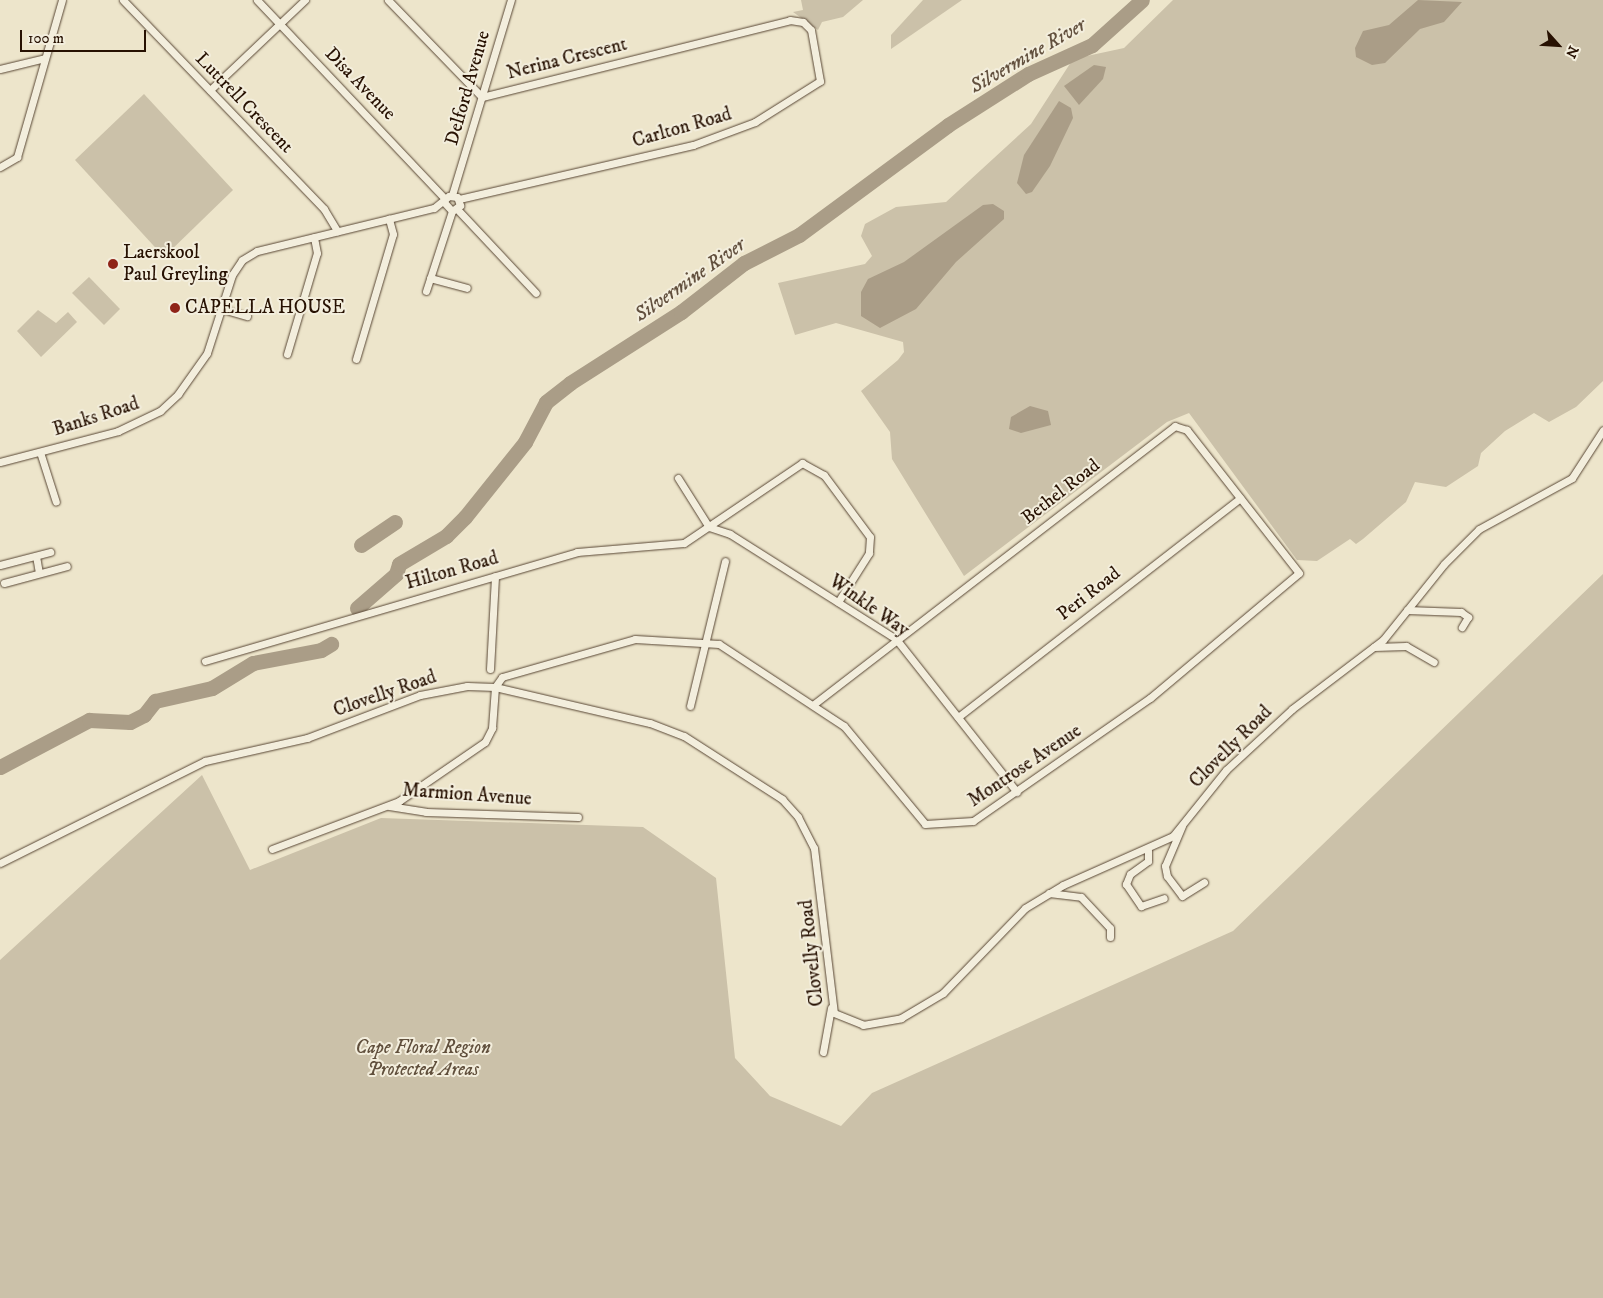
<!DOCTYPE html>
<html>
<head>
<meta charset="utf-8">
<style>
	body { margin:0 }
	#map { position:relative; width:1603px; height:1298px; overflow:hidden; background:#ede5cb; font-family:"IM FELL DW Pica",serif }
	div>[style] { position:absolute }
	.green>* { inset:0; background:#cbc1a9 }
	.water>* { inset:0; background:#aa9d87 }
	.river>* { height:15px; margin:-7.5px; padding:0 7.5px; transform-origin:7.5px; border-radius:7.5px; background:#aa9d87 }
	.roads { filter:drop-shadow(0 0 1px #584634) drop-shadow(0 0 1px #584634) }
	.street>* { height:7px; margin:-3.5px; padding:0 3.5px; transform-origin:3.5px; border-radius:3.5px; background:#f3eedd }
	.dots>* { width:14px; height:14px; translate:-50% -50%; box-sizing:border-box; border:2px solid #f3eedd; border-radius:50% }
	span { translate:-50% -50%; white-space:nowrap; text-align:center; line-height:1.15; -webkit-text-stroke:4px #f3eedd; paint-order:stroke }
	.street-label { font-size:19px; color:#271102 }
	.poi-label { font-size:19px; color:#271102 }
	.left { translate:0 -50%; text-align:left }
	.park-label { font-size:19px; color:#604f3c; font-style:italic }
	.water-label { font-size:20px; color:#62503e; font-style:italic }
	.north { position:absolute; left:1533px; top:20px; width:50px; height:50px; -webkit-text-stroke:4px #f3eedd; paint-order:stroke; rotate:116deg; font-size:14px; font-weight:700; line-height:20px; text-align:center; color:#271102 }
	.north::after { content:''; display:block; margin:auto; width:18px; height:22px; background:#271102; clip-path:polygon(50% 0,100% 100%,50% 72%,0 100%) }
	.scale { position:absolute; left:20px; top:30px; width:126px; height:22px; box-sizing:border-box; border:2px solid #271102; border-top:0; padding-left:6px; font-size:15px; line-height:18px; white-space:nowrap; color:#271102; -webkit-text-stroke:4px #f3eedd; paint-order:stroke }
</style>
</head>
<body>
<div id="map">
	<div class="green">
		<div style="clip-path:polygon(801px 0,863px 0,843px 17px,822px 22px,818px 30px,793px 12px,803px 10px)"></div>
		<div style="clip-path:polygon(923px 0,962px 0,891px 49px,891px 35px)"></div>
		<div style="clip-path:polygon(1173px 0,1603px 0,1603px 381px,1576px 407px,1549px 422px,1534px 413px,1505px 431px,1481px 453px,1478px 466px,1446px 487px,1415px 482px,1406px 502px,1363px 539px,1356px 544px,1350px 539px,1317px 561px,1297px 560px,1189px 413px,1167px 422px,964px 576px,892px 459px,890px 432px,861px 391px,898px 360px,904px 352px,903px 342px,836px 323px,795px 335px,778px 283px,865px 264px,872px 256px,861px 236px,865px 224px,896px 207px,946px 202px,1031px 124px,1073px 59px,1124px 48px)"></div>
		<div style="clip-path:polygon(144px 94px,233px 190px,164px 257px,75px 160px)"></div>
		<div style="clip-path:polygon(89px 277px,120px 309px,104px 325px,72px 293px)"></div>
		<div style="clip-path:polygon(38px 310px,56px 323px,68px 312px,77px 322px,41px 357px,17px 331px)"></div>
		<div style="clip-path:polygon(1603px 574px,1603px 1298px,0 1298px,0 960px,202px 775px,250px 870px,381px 818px,643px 827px,716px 878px,735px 1058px,770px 1096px,841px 1126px,872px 1093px,1233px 931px)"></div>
	</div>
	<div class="water">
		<div style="clip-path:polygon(1418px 0,1462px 2px,1444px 22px,1420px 29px,1385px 63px,1372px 65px,1356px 57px,1355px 48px,1363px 31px,1389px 25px)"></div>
		<div style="clip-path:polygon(1094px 65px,1106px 67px,1103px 79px,1079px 105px,1064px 86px)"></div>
		<div style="clip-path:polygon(1059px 101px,1071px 108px,1073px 118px,1050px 166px,1032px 192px,1026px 194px,1017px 183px,1024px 155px)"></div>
		<div style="clip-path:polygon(993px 204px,1004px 211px,1004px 219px,956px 262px,916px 309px,880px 328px,861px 316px,861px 292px,868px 279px,904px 262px,983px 205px)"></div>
		<div style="clip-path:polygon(1030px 406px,1048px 411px,1051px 425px,1021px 433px,1009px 429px,1011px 417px)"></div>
	</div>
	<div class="river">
		<div style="left:361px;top:545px;width:41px;rotate:-34.1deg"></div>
		<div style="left:357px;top:608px;width:52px;rotate:-41.1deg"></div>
		<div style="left:396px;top:574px;width:10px;rotate:-73deg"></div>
		<div style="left:399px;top:564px;width:55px;rotate:-30.8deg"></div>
		<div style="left:446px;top:536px;width:27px;rotate:-45deg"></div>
		<div style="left:465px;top:517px;width:96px;rotate:-51.3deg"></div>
		<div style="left:525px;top:442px;width:45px;rotate:-62.3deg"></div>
		<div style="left:546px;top:402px;width:31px;rotate:-38deg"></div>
		<div style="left:570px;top:383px;width:132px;rotate:-32.6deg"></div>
		<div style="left:681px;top:312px;width:80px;rotate:-37.9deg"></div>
		<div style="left:744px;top:263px;width:62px;rotate:-27deg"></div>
		<div style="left:799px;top:235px;width:185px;rotate:-36.4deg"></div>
		<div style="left:948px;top:125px;width:95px;rotate:-32.5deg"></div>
		<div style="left:1028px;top:74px;width:70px;rotate:-24.4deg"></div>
		<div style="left:1092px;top:45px;width:67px;rotate:-42deg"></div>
		<div style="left:0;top:767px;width:101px;rotate:-27.8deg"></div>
		<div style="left:89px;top:720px;width:41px;rotate:2.8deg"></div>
		<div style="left:130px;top:722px;width:16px;rotate:-27deg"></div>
		<div style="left:144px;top:715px;width:18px;rotate:-52deg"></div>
		<div style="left:155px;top:701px;width:58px;rotate:-12.8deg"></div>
		<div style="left:212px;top:688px;width:48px;rotate:-31.4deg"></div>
		<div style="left:253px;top:663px;width:69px;rotate:-10.8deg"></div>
		<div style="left:321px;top:650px;width:12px;rotate:-31deg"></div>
	</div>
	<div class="roads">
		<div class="street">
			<div style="left:123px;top:0;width:290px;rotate:46.1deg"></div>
			<div style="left:324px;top:209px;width:26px;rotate:59deg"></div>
			<div style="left:257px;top:0;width:274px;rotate:46.6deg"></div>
			<div style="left:388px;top:0;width:135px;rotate:45.9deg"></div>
			<div style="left:482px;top:97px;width:317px;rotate:-14deg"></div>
			<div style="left:790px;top:20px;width:13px;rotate:9deg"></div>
			<div style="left:803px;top:22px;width:11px;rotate:45deg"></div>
			<div style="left:811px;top:30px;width:52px;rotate:80deg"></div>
			<div style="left:820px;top:81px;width:77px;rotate:147.8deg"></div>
			<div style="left:755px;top:122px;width:66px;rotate:159.6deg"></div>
			<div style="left:693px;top:145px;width:240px;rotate:167deg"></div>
			<div style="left:0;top:69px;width:46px;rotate:-13.7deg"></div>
			<div style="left:210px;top:90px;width:131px;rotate:-43.5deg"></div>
			<div style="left:0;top:167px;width:20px;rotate:-30deg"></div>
			<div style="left:17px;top:157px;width:163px;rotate:-74deg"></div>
			<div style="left:452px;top:195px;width:204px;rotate:-73.2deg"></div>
			<div style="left:457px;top:209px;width:115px;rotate:46.8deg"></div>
			<div style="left:430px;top:278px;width:38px;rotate:15deg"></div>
			<div style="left:426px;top:291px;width:84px;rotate:-72deg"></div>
			<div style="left:222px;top:309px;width:26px;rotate:16deg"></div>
			<div style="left:287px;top:354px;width:105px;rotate:-73.5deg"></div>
			<div style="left:317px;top:253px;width:16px;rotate:-101deg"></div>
			<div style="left:356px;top:359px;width:130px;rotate:-73.5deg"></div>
			<div style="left:393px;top:234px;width:16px;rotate:-105deg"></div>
			<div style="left:40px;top:452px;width:52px;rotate:72.3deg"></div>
			<div style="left:0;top:462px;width:122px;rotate:-14.7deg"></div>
			<div style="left:118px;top:431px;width:47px;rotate:-25.5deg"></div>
			<div style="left:160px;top:411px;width:25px;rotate:-43deg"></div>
			<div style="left:178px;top:394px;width:50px;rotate:-54.7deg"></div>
			<div style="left:207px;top:353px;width:82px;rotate:-72.2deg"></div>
			<div style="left:232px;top:275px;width:18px;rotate:-56deg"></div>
			<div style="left:242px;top:260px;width:17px;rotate:-31deg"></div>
			<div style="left:257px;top:251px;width:182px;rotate:-13.7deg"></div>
			<div style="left:434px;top:208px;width:19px;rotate:-39deg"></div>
			<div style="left:449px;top:196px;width:8px;rotate:7deg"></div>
			<div style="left:457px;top:197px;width:9px;rotate:69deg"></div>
			<div style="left:460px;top:205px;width:10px;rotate:143deg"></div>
			<div style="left:452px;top:211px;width:12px;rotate:-132deg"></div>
			<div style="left:678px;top:478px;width:58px;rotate:57.7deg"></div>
			<div style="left:709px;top:527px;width:22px;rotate:18deg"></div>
			<div style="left:730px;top:534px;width:196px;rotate:32.3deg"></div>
			<div style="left:896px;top:639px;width:195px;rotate:51.7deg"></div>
			<div style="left:36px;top:556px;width:17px;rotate:80deg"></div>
			<div style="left:0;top:565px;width:52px;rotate:-14.6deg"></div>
			<div style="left:4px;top:583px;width:65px;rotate:-15.1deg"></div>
			<div style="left:1407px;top:610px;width:54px;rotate:2.1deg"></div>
			<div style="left:1461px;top:612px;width:9px;rotate:36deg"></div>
			<div style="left:1468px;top:617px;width:12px;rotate:121deg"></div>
			<div style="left:1374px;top:647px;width:32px;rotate:-2deg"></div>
			<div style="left:1406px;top:646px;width:32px;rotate:30deg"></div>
			<div style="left:205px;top:661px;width:388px;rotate:-16.3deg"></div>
			<div style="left:577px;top:552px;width:107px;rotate:-4.8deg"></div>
			<div style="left:684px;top:543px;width:143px;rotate:-34.1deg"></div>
			<div style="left:802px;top:463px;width:25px;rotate:29deg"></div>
			<div style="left:824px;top:475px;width:77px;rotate:53.4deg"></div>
			<div style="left:870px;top:537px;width:16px;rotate:94deg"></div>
			<div style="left:869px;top:553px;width:58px;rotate:122.3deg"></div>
			<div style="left:490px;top:669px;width:93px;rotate:-86.9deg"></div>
			<div style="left:690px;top:706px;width:149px;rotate:-76.4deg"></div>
			<div style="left:958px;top:717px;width:357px;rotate:-37.8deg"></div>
			<div style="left:389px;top:806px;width:37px;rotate:9deg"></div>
			<div style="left:426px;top:812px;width:152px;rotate:1.9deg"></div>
			<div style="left:1182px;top:826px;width:43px;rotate:113deg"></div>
			<div style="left:1165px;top:866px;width:10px;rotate:79deg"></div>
			<div style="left:1167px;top:876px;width:25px;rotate:53deg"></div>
			<div style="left:1182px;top:896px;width:26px;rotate:-32deg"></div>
			<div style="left:272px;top:849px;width:136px;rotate:-20.7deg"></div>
			<div style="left:399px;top:801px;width:104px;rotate:-34.5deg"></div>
			<div style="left:485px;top:742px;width:16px;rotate:-63deg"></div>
			<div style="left:492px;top:728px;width:41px;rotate:-85.8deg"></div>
			<div style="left:495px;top:687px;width:12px;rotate:-55deg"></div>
			<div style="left:502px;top:677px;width:138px;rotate:-15.9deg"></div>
			<div style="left:635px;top:639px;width:84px;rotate:3.4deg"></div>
			<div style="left:719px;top:644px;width:149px;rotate:33.3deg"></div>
			<div style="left:844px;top:726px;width:127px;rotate:50.4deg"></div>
			<div style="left:925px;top:824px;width:48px;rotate:-3.6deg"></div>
			<div style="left:973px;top:821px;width:216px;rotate:-34.8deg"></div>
			<div style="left:1150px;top:698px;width:194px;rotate:-40deg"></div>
			<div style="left:1299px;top:573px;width:182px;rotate:-128.1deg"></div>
			<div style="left:1187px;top:430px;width:13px;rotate:-162deg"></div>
			<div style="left:1175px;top:426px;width:456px;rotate:142.4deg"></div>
			<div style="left:1148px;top:850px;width:11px;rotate:90deg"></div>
			<div style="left:1148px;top:861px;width:22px;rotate:144deg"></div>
			<div style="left:1130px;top:874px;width:11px;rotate:112deg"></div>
			<div style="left:1126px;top:884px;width:27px;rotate:56deg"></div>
			<div style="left:1141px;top:906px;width:24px;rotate:-19deg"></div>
			<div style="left:0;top:863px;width:229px;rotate:-26.5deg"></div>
			<div style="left:205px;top:761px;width:105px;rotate:-12.7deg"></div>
			<div style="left:307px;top:738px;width:121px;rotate:-20.8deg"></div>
			<div style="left:420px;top:695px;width:48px;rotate:-10.8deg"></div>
			<div style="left:467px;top:686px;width:28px;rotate:2deg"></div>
			<div style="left:495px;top:687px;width:159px;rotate:13.1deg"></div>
			<div style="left:650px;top:723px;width:36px;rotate:21deg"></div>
			<div style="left:684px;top:736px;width:117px;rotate:32.7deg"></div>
			<div style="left:782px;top:799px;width:24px;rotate:48deg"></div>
			<div style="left:798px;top:817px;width:35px;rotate:63deg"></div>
			<div style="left:814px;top:848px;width:166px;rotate:83.1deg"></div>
			<div style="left:834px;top:1013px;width:31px;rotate:22deg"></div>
			<div style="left:863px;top:1025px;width:39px;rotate:-10deg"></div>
			<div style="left:901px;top:1018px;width:49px;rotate:-30.8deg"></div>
			<div style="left:943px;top:993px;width:118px;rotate:-46deg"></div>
			<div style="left:1025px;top:908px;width:44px;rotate:-31.2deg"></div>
			<div style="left:1063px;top:885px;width:120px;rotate:-24deg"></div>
			<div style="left:1173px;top:836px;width:85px;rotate:-51.2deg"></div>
			<div style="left:1226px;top:770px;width:90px;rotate:-42.7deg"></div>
			<div style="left:1292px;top:709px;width:114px;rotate:-37.2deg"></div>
			<div style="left:1383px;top:640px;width:97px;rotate:-51.2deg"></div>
			<div style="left:1444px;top:564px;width:49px;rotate:-45deg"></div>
			<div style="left:1479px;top:529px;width:106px;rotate:-28.7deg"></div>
			<div style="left:1572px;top:478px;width:57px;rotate:-57.1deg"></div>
			<div style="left:1049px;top:893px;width:32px;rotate:7deg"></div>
			<div style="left:1081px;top:897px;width:42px;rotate:46.9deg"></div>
			<div style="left:1110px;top:928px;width:9px;rotate:90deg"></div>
			<div style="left:823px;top:1052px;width:45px;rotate:-79.7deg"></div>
		</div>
	</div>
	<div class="dots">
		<div style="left:113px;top:264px;background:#8f2418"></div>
		<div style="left:175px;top:308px;background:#8f2418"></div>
	</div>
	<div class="street-label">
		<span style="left:567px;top:59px;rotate:-14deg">Nerina Crescent</span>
		<span style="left:360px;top:84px;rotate:46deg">Disa Avenue</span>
		<span style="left:468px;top:88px;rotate:-74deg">Delford Avenue</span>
		<span style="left:244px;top:103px;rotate:46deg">Luttrell Crescent</span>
		<span style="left:682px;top:128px;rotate:-16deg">Carlton Road</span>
		<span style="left:96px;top:417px;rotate:-18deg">Banks Road</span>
		<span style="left:1061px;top:492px;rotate:-38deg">Bethel Road</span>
		<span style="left:452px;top:571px;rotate:-16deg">Hilton Road</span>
		<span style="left:1089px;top:594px;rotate:-38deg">Peri Road</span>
		<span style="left:869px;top:606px;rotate:35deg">Winkle Way</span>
		<span style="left:385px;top:694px;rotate:-19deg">Clovelly Road</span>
		<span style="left:1231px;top:747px;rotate:-45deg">Clovelly Road</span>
		<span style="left:1025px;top:766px;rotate:-34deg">Montrose Avenue</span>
		<span style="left:467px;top:795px;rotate:4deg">Marmion Avenue</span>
		<span style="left:812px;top:953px;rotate:-96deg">Clovelly Road</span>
	</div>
	<div class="poi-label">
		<span class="left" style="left:123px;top:264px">Laerskool<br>Paul Greyling</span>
		<span class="left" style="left:185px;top:308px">CAPELLA HOUSE</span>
	</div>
	<div class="park-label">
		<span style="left:423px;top:1059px">Cape Floral Region<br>Protected Areas</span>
	</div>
	<div class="water-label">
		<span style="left:1028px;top:56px;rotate:-30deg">Silvermine River</span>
		<span style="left:690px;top:280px;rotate:-35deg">Silvermine River</span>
	</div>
	<div class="north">N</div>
	<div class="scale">100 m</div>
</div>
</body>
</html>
